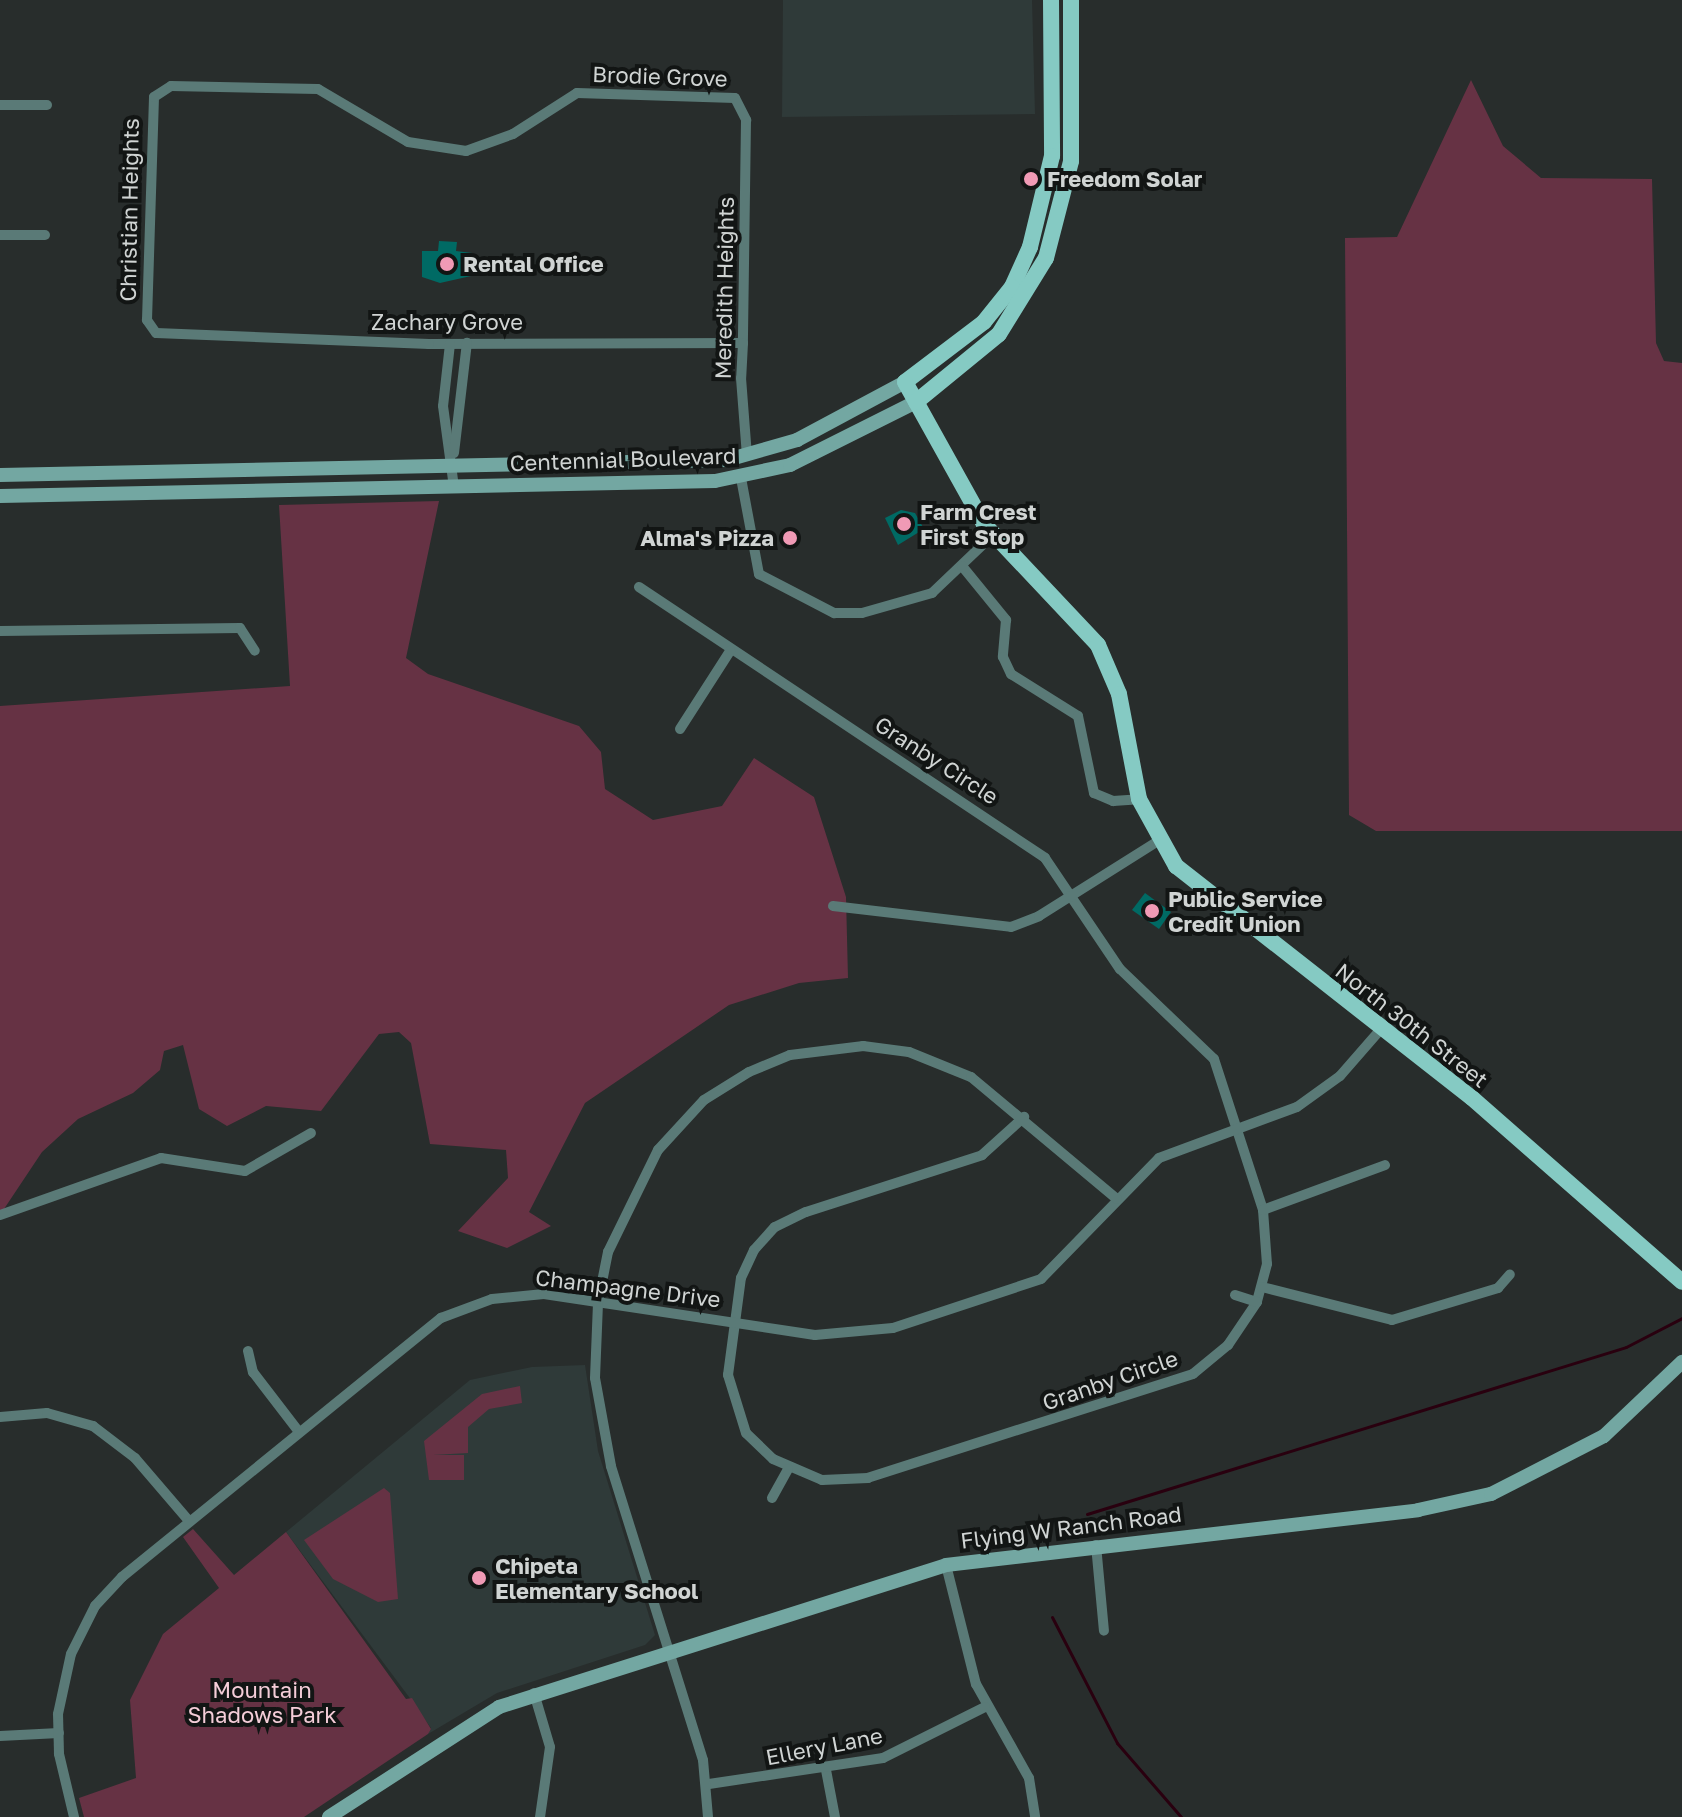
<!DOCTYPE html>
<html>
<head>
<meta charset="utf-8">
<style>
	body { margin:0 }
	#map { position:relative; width:1682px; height:1817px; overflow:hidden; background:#282d2c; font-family:"Golos Text",sans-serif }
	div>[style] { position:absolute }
	.built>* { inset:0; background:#2f3a39 }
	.green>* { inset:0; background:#663244 }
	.stream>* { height:3px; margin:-1.5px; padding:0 1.5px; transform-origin:1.5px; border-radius:1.5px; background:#29000f }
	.building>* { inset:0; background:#006a64 }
	.street>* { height:10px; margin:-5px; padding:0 5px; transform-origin:5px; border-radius:5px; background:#5a7a77 }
	.secondary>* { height:14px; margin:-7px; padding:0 7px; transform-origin:7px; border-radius:7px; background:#73a7a2 }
	.primary>* { height:16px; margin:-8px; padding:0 8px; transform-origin:8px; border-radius:8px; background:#85cac3 }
	.dots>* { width:22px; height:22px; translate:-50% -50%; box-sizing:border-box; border:4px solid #121514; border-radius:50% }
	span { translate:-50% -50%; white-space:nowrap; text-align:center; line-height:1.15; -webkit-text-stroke:8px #121514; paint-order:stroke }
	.street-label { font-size:22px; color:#d0d4d3 }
	.poi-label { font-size:22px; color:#d0d4d3; font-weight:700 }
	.left { translate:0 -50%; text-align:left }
	.right { translate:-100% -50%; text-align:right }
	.park-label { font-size:22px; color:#f4cdd8 }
</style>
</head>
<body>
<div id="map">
	<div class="built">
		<div style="clip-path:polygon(783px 0,1032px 0,1035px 114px,782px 117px)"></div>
		<div style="clip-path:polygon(585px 1365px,598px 1451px,655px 1635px,645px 1645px,497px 1693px,428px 1734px,431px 1728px,409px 1697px,286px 1532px,470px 1380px,532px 1367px)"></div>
	</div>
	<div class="green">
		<div style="clip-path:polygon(1471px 80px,1503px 146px,1541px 178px,1652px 179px,1656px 343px,1664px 361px,1682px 363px,1682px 831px,1376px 831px,1349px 815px,1345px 238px,1397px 237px)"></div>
		<div style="clip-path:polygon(439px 501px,406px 658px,428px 674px,579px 726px,601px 752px,605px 789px,653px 820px,722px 806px,754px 758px,814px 797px,846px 897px,848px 978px,799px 983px,729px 1005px,585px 1103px,529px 1212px,551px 1226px,507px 1248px,458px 1231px,508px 1178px,506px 1150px,430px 1144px,411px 1043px,399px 1032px,379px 1034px,321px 1111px,266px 1106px,227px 1126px,199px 1109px,183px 1045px,164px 1051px,160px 1070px,133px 1093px,78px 1119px,42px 1152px,0 1215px,0 706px,290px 686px,279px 505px)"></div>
		<div style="clip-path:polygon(520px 1386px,522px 1403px,489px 1409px,468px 1427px,468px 1453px,433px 1455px,464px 1455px,464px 1480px,429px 1480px,424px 1441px,482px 1394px)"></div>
		<div style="clip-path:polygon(384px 1488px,390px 1493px,398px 1599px,378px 1602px,333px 1579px,304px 1540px)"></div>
		<div style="clip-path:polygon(193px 1529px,234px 1575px,286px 1532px,406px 1699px,412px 1698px,431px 1729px,428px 1734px,304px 1817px,84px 1817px,79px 1798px,136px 1778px,130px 1700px,163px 1634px,219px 1588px,183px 1537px)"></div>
	</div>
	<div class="stream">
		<div style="left:1087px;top:1514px;width:564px;rotate:-17.21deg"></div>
		<div style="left:1626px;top:1347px;width:63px;rotate:-27.4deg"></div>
		<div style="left:1052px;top:1617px;width:142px;rotate:62.7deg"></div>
		<div style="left:1117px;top:1743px;width:98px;rotate:49.1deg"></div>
	</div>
	<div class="building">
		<div style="clip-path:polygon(439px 241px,457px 242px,456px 251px,472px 253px,471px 276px,440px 283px,422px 277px,422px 251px,438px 251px)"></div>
		<div style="clip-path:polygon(901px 510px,915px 513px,924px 529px,898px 545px,885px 518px)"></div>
		<div style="clip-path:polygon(1145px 893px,1171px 912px,1159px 929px,1132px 910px)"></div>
	</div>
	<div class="street">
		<div style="left:0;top:105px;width:47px"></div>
		<div style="left:0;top:235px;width:45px"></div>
		<div style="left:743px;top:343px;width:314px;rotate:179.8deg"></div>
		<div style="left:429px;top:344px;width:273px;rotate:-177.7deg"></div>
		<div style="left:156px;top:333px;width:16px;rotate:-125deg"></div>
		<div style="left:147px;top:320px;width:223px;rotate:-88.2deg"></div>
		<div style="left:154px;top:97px;width:20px;rotate:-33deg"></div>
		<div style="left:171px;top:86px;width:147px;rotate:1.2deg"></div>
		<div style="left:318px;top:89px;width:104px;rotate:30.5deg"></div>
		<div style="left:408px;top:142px;width:59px;rotate:8.8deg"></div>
		<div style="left:466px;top:151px;width:50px;rotate:-19.9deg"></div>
		<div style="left:513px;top:134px;width:76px;rotate:-32.6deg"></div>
		<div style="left:577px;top:93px;width:158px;rotate:1.8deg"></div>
		<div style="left:735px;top:98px;width:25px;rotate:63deg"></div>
		<div style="left:746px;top:120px;width:223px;rotate:90.8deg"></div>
		<div style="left:743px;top:343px;width:35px;rotate:93deg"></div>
		<div style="left:741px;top:378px;width:78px;rotate:85.6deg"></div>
		<div style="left:450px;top:344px;width:62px;rotate:96.4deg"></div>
		<div style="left:443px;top:406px;width:82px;rotate:82.3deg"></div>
		<div style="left:454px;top:453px;width:111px;rotate:-83.3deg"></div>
		<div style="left:741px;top:478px;width:98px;rotate:79.4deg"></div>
		<div style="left:759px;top:574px;width:85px;rotate:27.5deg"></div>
		<div style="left:834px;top:613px;width:28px"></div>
		<div style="left:862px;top:613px;width:73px;rotate:-15.9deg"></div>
		<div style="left:932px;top:593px;width:84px;rotate:-43.6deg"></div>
		<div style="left:962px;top:566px;width:70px;rotate:50.8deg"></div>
		<div style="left:1006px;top:620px;width:37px;rotate:95deg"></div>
		<div style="left:1003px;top:657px;width:19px;rotate:65deg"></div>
		<div style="left:1011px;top:674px;width:79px;rotate:32.1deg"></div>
		<div style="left:1078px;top:716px;width:79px;rotate:78.3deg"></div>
		<div style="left:1094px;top:793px;width:21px;rotate:23deg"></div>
		<div style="left:1113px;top:801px;width:26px;rotate:-4deg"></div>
		<div style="left:639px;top:587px;width:488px;rotate:33.7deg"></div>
		<div style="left:1045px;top:858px;width:134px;rotate:56deg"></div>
		<div style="left:1120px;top:969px;width:130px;rotate:43.8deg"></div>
		<div style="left:1214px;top:1059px;width:159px;rotate:72deg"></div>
		<div style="left:1263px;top:1210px;width:54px;rotate:85.8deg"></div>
		<div style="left:1267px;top:1264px;width:39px;rotate:105deg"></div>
		<div style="left:1257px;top:1302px;width:52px;rotate:124deg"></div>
		<div style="left:1228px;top:1345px;width:45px;rotate:140.4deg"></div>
		<div style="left:1193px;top:1374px;width:341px;rotate:162.3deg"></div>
		<div style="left:868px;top:1478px;width:46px;rotate:177.5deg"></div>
		<div style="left:822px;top:1480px;width:53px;rotate:-156.8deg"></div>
		<div style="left:773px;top:1459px;width:37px;rotate:-136deg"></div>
		<div style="left:746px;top:1433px;width:61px;rotate:-107.2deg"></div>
		<div style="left:728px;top:1375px;width:98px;rotate:-82.4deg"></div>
		<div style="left:741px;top:1278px;width:31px;rotate:-65deg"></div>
		<div style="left:754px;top:1250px;width:31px;rotate:-48deg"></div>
		<div style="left:775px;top:1227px;width:34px;rotate:-26deg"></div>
		<div style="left:806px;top:1212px;width:185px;rotate:-17.9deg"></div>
		<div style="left:982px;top:1155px;width:57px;rotate:-42.1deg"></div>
		<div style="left:0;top:631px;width:240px;rotate:-0.7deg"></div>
		<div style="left:240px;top:628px;width:27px;rotate:57deg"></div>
		<div style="left:680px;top:729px;width:93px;rotate:-57.3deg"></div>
		<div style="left:833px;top:906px;width:179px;rotate:6.7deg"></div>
		<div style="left:1011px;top:927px;width:30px;rotate:-21deg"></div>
		<div style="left:1039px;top:916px;width:141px;rotate:-32.2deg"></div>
		<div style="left:1263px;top:1210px;width:130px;rotate:-20.2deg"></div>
		<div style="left:0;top:1215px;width:171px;rotate:-19.5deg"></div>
		<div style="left:161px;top:1158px;width:85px;rotate:8.8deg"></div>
		<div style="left:245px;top:1171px;width:76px;rotate:-29.9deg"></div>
		<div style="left:1262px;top:1287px;width:134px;rotate:14.2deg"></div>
		<div style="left:1392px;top:1320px;width:111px;rotate:-16.8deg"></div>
		<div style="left:1498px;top:1288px;width:18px;rotate:-49deg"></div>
		<div style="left:1235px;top:1295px;width:23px;rotate:18deg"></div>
		<div style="left:248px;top:1351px;width:22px;rotate:77deg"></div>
		<div style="left:253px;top:1372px;width:76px;rotate:52.5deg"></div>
		<div style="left:0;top:1417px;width:47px;rotate:-4.9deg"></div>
		<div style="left:47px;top:1413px;width:48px;rotate:15.8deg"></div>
		<div style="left:93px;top:1426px;width:53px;rotate:37.3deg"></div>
		<div style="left:135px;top:1458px;width:83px;rotate:49.4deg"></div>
		<div style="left:772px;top:1498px;width:33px;rotate:-61deg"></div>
		<div style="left:1096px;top:1545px;width:86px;rotate:84.7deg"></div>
		<div style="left:946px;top:1565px;width:123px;rotate:75.9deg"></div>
		<div style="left:976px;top:1684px;width:108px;rotate:60.6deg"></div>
		<div style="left:1029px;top:1778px;width:39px;rotate:81deg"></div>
		<div style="left:534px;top:1693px;width:56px;rotate:73.5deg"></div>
		<div style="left:550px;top:1747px;width:71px;rotate:98.1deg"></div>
		<div style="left:0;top:1736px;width:59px;rotate:-2.9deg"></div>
		<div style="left:826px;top:1770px;width:48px;rotate:79.2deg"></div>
		<div style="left:709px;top:1784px;width:176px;rotate:-8.5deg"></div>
		<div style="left:883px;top:1758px;width:114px;rotate:-26.6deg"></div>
		<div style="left:74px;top:1817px;width:65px;rotate:-103.4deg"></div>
		<div style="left:59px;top:1754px;width:40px;rotate:-91.4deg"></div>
		<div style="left:58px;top:1714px;width:61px;rotate:-77.8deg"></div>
		<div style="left:71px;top:1654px;width:54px;rotate:-63.4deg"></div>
		<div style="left:95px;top:1606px;width:40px;rotate:-47deg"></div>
		<div style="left:122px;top:1577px;width:411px;rotate:-39.1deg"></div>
		<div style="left:441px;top:1318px;width:54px;rotate:-20.4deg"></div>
		<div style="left:492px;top:1299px;width:52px;rotate:-5.5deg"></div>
		<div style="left:544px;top:1294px;width:274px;rotate:8.6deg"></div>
		<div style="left:815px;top:1335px;width:78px;rotate:-5.1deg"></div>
		<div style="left:893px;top:1328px;width:156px;rotate:-18.3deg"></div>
		<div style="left:1041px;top:1279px;width:169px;rotate:-45.7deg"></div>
		<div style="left:1159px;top:1158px;width:147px;rotate:-20.3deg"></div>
		<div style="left:1297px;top:1107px;width:53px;rotate:-35.8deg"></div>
		<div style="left:1340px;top:1076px;width:62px;rotate:-48.9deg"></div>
		<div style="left:708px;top:1817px;width:57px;rotate:-95deg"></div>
		<div style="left:703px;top:1760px;width:308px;rotate:-107.4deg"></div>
		<div style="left:611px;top:1466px;width:89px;rotate:-100.3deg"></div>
		<div style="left:595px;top:1378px;width:76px;rotate:-87.7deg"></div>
		<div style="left:598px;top:1302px;width:51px;rotate:-78.7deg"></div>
		<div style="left:608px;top:1252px;width:114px;rotate:-63.9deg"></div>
		<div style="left:658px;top:1150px;width:68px;rotate:-47.4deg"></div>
		<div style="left:704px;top:1100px;width:53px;rotate:-31.9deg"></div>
		<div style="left:749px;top:1072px;width:44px;rotate:-22.5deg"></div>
		<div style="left:790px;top:1055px;width:74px;rotate:-7deg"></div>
		<div style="left:863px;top:1046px;width:46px;rotate:7.4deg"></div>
		<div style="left:909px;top:1052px;width:67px;rotate:22deg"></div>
		<div style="left:971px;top:1077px;width:190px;rotate:39.9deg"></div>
	</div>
	<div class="secondary">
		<div style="left:0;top:475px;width:727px;rotate:-1.18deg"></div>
		<div style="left:727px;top:460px;width:73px;rotate:-15.9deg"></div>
		<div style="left:797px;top:440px;width:123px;rotate:-28.2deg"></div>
		<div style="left:0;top:496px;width:715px;rotate:-1.2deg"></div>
		<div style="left:715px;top:481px;width:77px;rotate:-12deg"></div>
		<div style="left:790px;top:465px;width:141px;rotate:-26.6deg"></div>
		<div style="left:329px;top:1817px;width:202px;rotate:-32.9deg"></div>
		<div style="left:499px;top:1707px;width:469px;rotate:-17.6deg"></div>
		<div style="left:946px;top:1565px;width:475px;rotate:-6.6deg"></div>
		<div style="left:1418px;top:1510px;width:75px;rotate:-12.4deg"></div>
		<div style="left:1491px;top:1494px;width:127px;rotate:-27.2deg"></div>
		<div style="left:1604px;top:1436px;width:108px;rotate:-43.5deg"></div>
	</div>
	<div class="primary">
		<div style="left:1051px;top:0;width:156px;rotate:89.6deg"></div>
		<div style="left:1052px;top:156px;width:94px;rotate:103.6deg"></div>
		<div style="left:1030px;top:247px;width:44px;rotate:114.2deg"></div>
		<div style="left:1012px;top:287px;width:45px;rotate:128.7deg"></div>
		<div style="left:984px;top:322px;width:99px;rotate:142.8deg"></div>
		<div style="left:905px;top:382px;width:162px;rotate:60.9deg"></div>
		<div style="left:984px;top:524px;width:166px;rotate:46.7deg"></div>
		<div style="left:1098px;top:645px;width:53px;rotate:66.8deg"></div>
		<div style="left:1119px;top:694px;width:107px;rotate:79.2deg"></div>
		<div style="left:1139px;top:799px;width:77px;rotate:61.1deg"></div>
		<div style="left:1176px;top:866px;width:376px;rotate:38.1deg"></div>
		<div style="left:1472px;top:1098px;width:279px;rotate:41.2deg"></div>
		<div style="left:916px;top:402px;width:107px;rotate:-39.3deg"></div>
		<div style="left:999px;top:334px;width:89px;rotate:-58.3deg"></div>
		<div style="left:1046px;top:258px;width:100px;rotate:-75.5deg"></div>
		<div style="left:1071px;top:161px;width:161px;rotate:-90deg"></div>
	</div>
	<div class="dots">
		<div style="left:1031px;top:179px;background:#f09ab5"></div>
		<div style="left:447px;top:264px;background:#f09ab5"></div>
		<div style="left:904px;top:524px;background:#f09ab5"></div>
		<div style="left:790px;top:538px;background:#f09ab5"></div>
		<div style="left:1152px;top:911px;background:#f09ab5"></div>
		<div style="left:479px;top:1578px;background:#f09ab5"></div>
	</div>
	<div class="street-label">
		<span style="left:660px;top:76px;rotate:2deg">Brodie Grove</span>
		<span style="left:129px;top:210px;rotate:-89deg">Christian Heights</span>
		<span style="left:724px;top:288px;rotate:-89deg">Meredith Heights</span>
		<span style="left:447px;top:322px">Zachary Grove</span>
		<span style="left:623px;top:459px;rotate:-2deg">Centennial Boulevard</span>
		<span style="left:937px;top:760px;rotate:33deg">Granby Circle</span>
		<span style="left:1412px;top:1025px;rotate:38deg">North 30th Street</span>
		<span style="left:628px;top:1288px;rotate:7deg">Champagne Drive</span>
		<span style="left:1110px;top:1380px;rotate:-19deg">Granby Circle</span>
		<span style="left:1071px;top:1527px;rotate:-7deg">Flying W Ranch Road</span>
		<span style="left:824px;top:1746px;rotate:-11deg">Ellery Lane</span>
	</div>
	<div class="poi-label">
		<span class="left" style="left:1047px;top:179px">Freedom Solar</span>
		<span class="left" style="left:463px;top:264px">Rental Office</span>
		<span class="left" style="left:920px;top:524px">Farm Crest<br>First Stop</span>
		<span class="right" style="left:774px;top:538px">Alma's Pizza</span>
		<span class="left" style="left:1168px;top:911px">Public Service<br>Credit Union</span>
		<span class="left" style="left:495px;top:1578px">Chipeta<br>Elementary School</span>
	</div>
	<div class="park-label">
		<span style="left:262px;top:1702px">Mountain<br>Shadows Park</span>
	</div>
</div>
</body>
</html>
